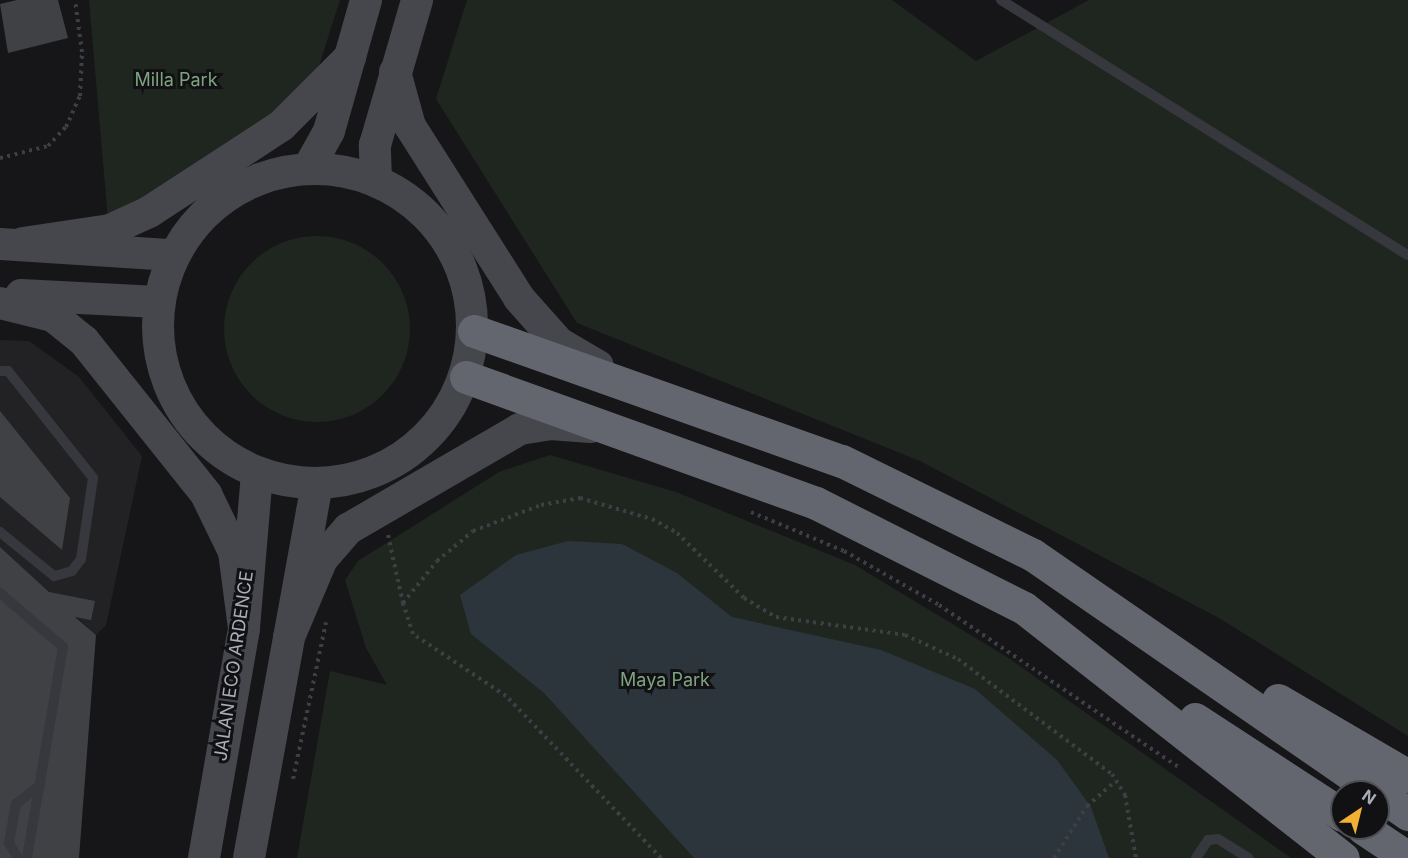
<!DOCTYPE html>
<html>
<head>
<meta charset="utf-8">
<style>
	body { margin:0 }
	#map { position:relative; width:1408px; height:858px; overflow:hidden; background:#161618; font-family:Inter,sans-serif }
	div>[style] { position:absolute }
	.built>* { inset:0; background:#222225 }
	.green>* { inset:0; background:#1e261f }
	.round { border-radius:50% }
	.water>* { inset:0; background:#2c353c }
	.building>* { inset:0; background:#404145 }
	.path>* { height:4px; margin-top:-2px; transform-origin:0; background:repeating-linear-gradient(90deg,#3d3f44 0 3px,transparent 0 7.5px) }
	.lane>* { height:10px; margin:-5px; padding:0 5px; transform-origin:5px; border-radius:5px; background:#37383d }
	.secondary>* { height:32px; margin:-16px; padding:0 16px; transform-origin:16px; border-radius:16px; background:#45474d }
	.secondary>.ring { margin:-16px; padding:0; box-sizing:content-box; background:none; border:32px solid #45474d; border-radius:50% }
	.highway>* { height:33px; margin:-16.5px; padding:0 16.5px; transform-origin:16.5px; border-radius:16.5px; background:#63666e }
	span { translate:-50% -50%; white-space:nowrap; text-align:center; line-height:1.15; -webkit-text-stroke:6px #111113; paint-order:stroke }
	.park-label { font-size:18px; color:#7fa381 }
	.street-label { font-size:18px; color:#a8adb8 }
	.north { position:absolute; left:1330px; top:780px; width:60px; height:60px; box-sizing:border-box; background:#111113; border:2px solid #4d4f55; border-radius:50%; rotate:35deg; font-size:16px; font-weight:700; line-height:24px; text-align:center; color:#a8adb8 }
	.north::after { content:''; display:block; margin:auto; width:21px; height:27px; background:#f2b134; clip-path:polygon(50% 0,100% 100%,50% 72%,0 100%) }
</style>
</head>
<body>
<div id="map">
	<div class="built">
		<div style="clip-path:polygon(0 340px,29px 341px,79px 377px,142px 456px,106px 625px,96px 635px,0 547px)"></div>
	</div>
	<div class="green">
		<div style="clip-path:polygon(89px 0,340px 0,318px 69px,301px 94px,108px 220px)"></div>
		<div style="clip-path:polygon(467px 0,892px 0,976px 61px,1089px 0,1408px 0,1408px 736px,1219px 618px,920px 461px,577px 323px,436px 99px)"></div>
		<div class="round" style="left:224px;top:236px;width:186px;height:186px"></div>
		<div style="clip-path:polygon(550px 455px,676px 492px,855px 565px,1007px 657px,1291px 858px,297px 858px,330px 671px,387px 685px,366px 648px,345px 580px,358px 561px,499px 472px)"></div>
	</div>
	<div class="water">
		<div style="clip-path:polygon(568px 541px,622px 544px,677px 573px,732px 617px,881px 650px,975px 689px,1057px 760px,1091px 807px,1109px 858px,694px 858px,544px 693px,471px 634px,460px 595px,516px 555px)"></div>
	</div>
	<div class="building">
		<div style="clip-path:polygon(17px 0,58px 0,68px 38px,8px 53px,0 4px)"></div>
		<div style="clip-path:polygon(0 411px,70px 498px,62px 550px,0 497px)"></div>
		<div style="clip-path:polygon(0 547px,49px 592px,95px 601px,91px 620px,75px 617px,96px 635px,79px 858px,0 858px)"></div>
	</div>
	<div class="path">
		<div style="left:0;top:158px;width:49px;rotate:-14deg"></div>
		<div style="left:48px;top:146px;width:26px;rotate:-47deg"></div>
		<div style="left:66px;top:127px;width:34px;rotate:-66deg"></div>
		<div style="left:80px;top:96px;width:44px;rotate:-87.4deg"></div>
		<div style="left:82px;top:52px;width:52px;rotate:-97.7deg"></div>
		<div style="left:751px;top:512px;width:101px;rotate:22.8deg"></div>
		<div style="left:844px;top:551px;width:109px;rotate:29.6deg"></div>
		<div style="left:939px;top:605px;width:292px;rotate:34.1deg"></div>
		<div style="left:388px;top:535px;width:70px;rotate:77.6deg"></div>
		<div style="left:293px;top:779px;width:160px;rotate:-78.1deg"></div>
		<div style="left:661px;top:858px;width:224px;rotate:-133.7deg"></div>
		<div style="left:506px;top:696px;width:112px;rotate:-146.3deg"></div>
		<div style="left:413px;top:634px;width:33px;rotate:-108deg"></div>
		<div style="left:403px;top:603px;width:54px;rotate:-51deg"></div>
		<div style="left:437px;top:561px;width:47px;rotate:-39.8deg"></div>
		<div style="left:473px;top:531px;width:73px;rotate:-20.9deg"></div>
		<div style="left:541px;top:505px;width:40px;rotate:-10deg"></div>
		<div style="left:580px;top:498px;width:75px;rotate:16.3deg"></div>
		<div style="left:652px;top:519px;width:29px;rotate:29deg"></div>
		<div style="left:677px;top:533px;width:93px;rotate:44.1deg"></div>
		<div style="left:744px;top:598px;width:37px;rotate:31deg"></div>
		<div style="left:776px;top:617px;width:130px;rotate:7.9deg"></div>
		<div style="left:905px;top:635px;width:58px;rotate:24.4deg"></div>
		<div style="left:958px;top:659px;width:192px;rotate:36.8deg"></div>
		<div style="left:1112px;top:774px;width:25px;rotate:58deg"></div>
		<div style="left:1125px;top:795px;width:64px;rotate:80.1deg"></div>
		<div style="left:1054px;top:858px;width:62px;rotate:-57.6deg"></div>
		<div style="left:1087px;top:806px;width:38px;rotate:-41deg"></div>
	</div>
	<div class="lane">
		<div style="left:1001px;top:0;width:480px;rotate:32.1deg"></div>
		<div style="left:0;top:371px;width:8px"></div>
		<div style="left:8px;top:371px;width:137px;rotate:51.5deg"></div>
		<div style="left:93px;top:478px;width:82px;rotate:98.4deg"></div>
		<div style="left:81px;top:559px;width:15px;rotate:127deg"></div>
		<div style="left:72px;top:571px;width:19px;rotate:164deg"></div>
		<div style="left:54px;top:576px;width:70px;rotate:-140.8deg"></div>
		<div style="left:0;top:593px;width:83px;rotate:40.6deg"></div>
		<div style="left:63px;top:647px;width:214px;rotate:99.7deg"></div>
		<div style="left:18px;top:858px;width:17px;rotate:-121deg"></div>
		<div style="left:9px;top:843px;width:40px;rotate:-80deg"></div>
		<div style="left:16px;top:804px;width:31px;rotate:-38deg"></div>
		<div style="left:1196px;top:858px;width:22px;rotate:-56deg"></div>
		<div style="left:1208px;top:840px;width:10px;rotate:-6deg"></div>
		<div style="left:1218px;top:839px;width:36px;rotate:32deg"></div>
	</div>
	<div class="secondary">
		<div style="left:395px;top:72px;width:56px;rotate:74.5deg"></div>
		<div style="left:410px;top:126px;width:204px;rotate:57.6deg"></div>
		<div style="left:519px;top:298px;width:60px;rotate:48.4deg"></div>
		<div style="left:559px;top:343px;width:45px;rotate:30.5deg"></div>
		<div style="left:309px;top:167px;width:41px;rotate:-60.9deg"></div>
		<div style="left:329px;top:131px;width:136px;rotate:-74.2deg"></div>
		<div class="ring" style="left:158px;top:169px;width:282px;height:282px"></div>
		<div style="left:376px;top:181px;width:36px;rotate:-92deg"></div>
		<div style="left:375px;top:145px;width:151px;rotate:-73.8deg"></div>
		<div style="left:23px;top:243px;width:88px;rotate:-8.5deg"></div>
		<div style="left:110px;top:230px;width:43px;rotate:-24.8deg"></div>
		<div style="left:149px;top:212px;width:158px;rotate:-33.1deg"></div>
		<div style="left:281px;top:126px;width:98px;rotate:-45deg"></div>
		<div style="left:0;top:244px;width:172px;rotate:3.7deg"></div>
		<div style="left:21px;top:295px;width:137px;rotate:2.9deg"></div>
		<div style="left:0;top:303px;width:55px;rotate:13.8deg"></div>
		<div style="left:53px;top:316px;width:40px;rotate:39deg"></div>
		<div style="left:84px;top:341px;width:196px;rotate:51.4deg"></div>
		<div style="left:206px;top:494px;width:64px;rotate:64.2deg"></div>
		<div style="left:234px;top:552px;width:77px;rotate:82.5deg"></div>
		<div style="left:289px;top:637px;width:85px;rotate:-67.1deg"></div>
		<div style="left:322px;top:559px;width:40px;rotate:-49deg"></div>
		<div style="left:348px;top:529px;width:199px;rotate:-30.2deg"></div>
		<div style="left:520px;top:429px;width:30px;rotate:-9deg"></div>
		<div style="left:550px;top:424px;width:41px;rotate:4.2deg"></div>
		<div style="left:204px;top:858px;width:233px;rotate:-80.1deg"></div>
		<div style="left:244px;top:628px;width:156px;rotate:-85.2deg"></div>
		<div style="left:249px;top:858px;width:380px;rotate:-79.7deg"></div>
	</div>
	<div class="highway">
		<div style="left:474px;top:331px;width:390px;rotate:19.5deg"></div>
		<div style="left:842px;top:461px;width:213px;rotate:26.2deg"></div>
		<div style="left:1033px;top:555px;width:418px;rotate:34.6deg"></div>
		<div style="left:466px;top:377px;width:372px;rotate:19.8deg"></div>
		<div style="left:816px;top:503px;width:233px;rotate:26.8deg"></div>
		<div style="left:1024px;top:608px;width:405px;rotate:38.1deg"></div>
		<div style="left:1278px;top:700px;width:151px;rotate:30.3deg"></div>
		<div style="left:1195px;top:719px;width:176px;rotate:33.1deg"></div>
		<div style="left:1378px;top:793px;width:37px;rotate:35deg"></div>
		<div style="left:1363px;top:828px;width:54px;rotate:33.7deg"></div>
	</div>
	<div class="park-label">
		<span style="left:176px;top:80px">Milla Park</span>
		<span style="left:665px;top:680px">Maya Park</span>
	</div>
	<div class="street-label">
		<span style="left:234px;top:666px;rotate:-82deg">JALAN ECO ARDENCE</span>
	</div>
	<div class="north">N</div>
</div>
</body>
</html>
